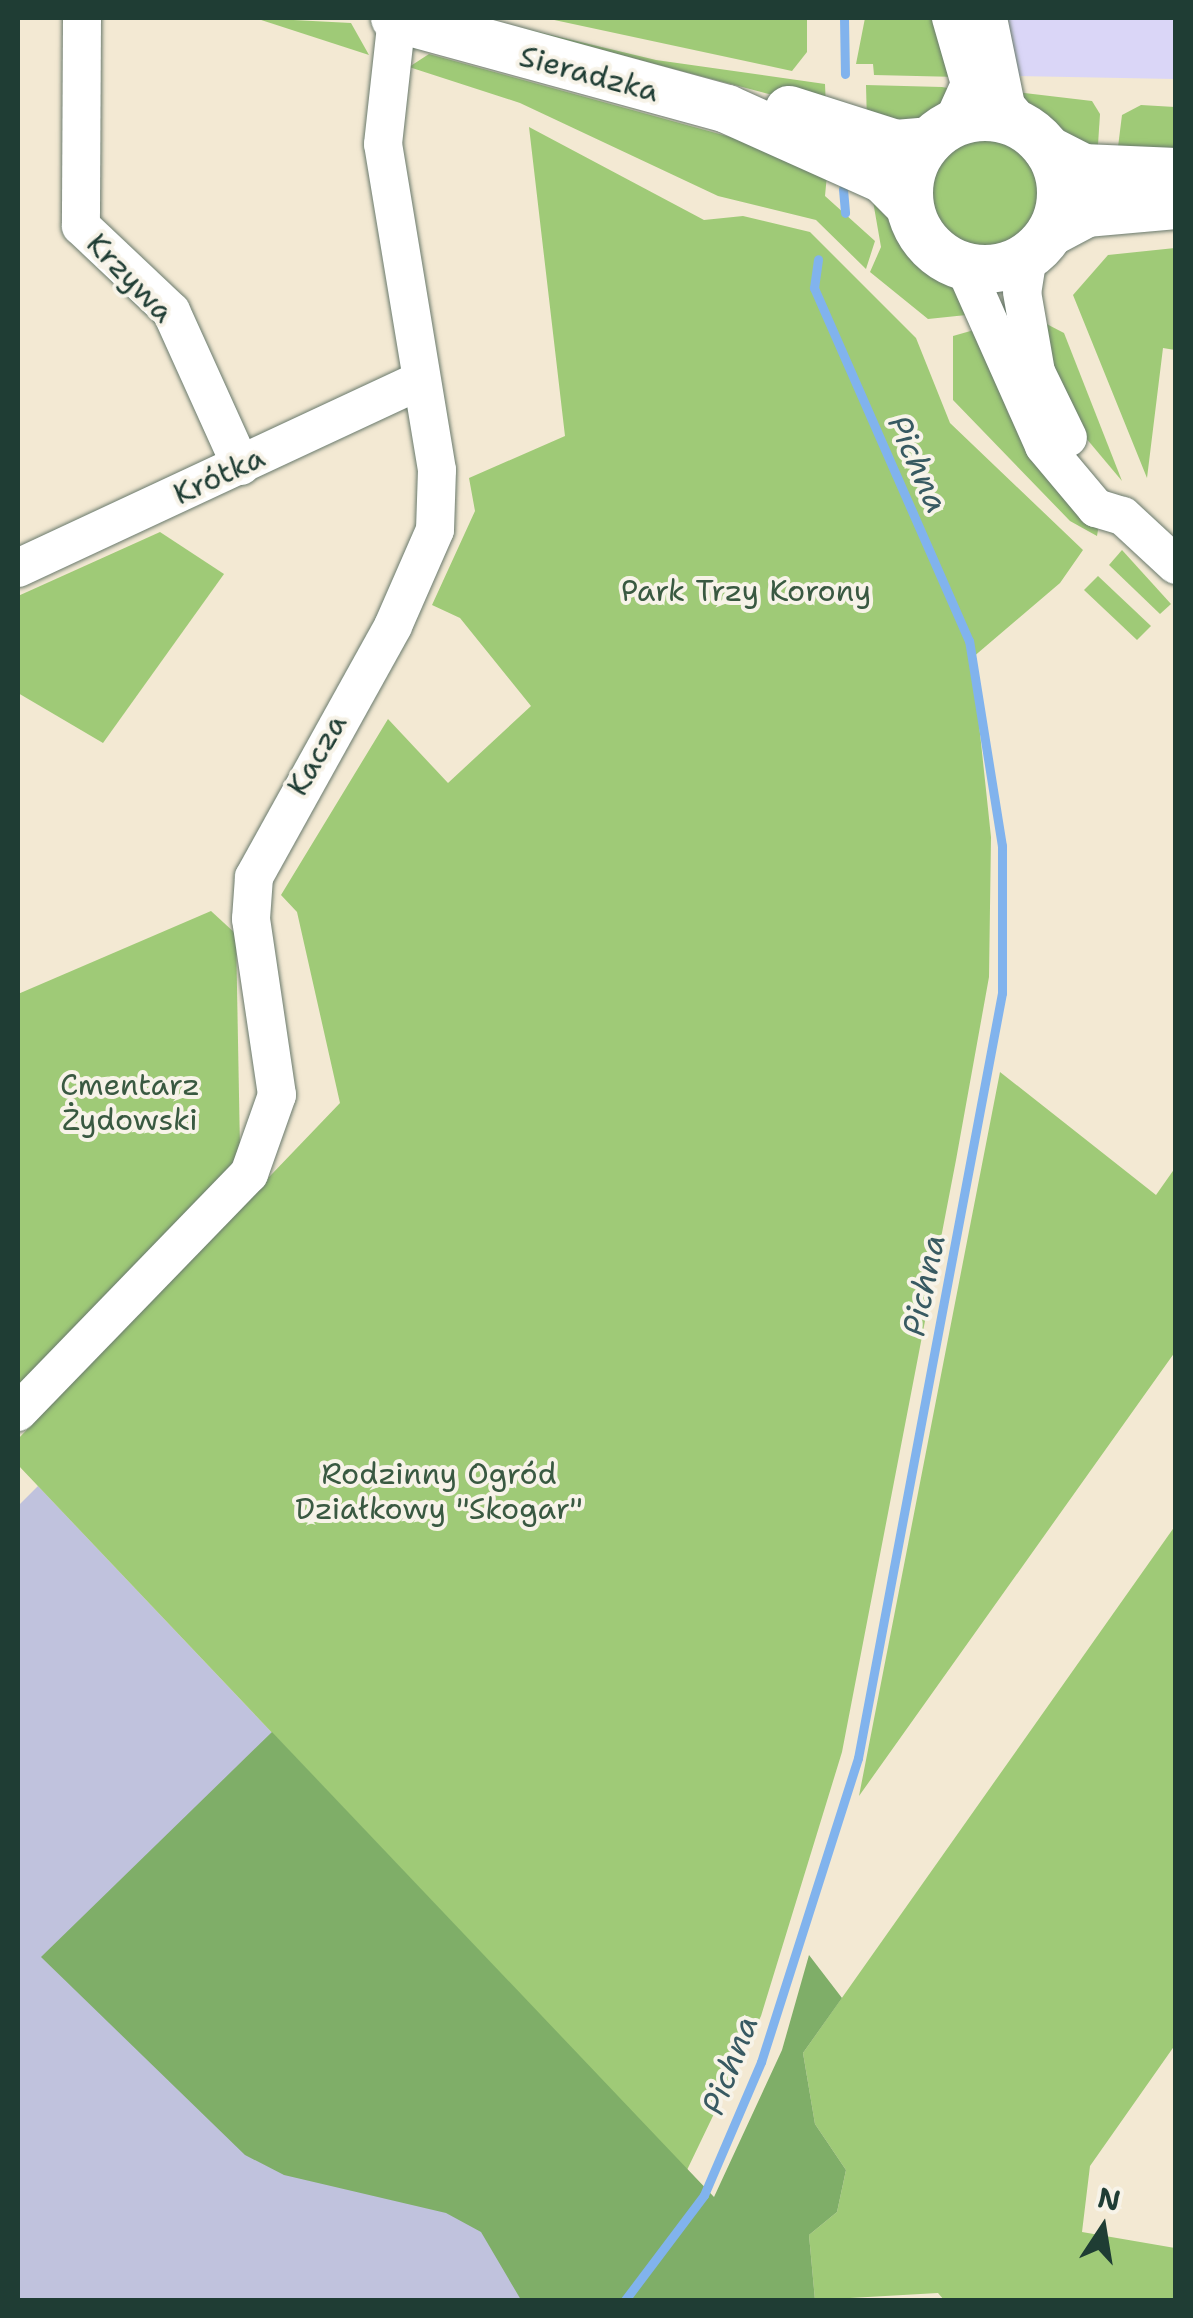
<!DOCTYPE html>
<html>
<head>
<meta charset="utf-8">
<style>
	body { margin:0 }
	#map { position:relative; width:1193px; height:2318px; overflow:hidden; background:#f3e9d3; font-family:"Shantell Sans",sans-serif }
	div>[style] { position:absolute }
	.built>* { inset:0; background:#dad6f7 }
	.industrial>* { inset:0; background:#c0c2dd }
	.green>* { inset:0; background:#9fca77 }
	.round { border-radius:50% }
	.forest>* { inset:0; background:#7fae68 }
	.stream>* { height:9px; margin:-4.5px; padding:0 4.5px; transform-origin:4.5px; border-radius:4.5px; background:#81b3ed }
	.roads { filter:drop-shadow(0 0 2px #69796c) drop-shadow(0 0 2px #69796c) }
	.minor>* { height:38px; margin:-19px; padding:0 19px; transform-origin:19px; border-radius:19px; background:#fff }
	.major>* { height:48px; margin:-24px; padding:0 24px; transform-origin:24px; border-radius:24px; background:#fff }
	.major>.ring { margin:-24px; padding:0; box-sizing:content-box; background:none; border:48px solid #fff; border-radius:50% }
	span { translate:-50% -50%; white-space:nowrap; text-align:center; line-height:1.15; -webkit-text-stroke:8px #f7f3e8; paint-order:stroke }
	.street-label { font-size:30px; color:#1f3d34 }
	.park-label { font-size:30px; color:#395941 }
	.water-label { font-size:32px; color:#385a62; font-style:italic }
	.frame { position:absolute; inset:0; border:20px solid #1f3d34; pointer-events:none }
	.north { position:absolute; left:1053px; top:2178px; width:100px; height:100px; -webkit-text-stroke:8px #f7f3e8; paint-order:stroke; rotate:12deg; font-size:28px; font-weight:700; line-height:40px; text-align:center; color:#1f3d34 }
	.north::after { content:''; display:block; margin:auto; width:35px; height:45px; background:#1f3d34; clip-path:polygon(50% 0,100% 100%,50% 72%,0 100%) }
</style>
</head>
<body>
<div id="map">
	<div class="built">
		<div style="clip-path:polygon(1008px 18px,1175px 18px,1175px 79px,1016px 76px)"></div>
	</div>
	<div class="industrial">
		<div style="clip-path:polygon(38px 1486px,687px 2170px,815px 2300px,18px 2300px,18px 1506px)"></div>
	</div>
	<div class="green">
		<div style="clip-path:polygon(255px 18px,351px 23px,369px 55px)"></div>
		<div style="clip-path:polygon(480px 18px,656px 60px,825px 84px,826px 109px)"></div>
		<div style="clip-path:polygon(545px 18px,807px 18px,807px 52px,792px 71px)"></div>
		<div style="clip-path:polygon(865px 18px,940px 18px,959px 77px,874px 75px,873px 64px,856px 64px)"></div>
		<div style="clip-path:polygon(429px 54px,828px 164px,825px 196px,875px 241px,866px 269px,816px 220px,718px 196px,520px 103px,409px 67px)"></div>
		<div style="clip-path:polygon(866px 85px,942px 87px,953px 89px,924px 125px,867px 124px)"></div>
		<div style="clip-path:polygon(1015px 92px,1092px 101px,1100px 114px,1097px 160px,1060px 142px)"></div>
		<div style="clip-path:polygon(1141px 105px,1175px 107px,1175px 162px,1116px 163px,1122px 115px)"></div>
		<div style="clip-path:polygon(529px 127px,704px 220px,743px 216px,810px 232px,916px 338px,950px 423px,1083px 550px,1060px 583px,972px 658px,991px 837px,989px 977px,956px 1160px,842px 1752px,761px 2016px,687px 2170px,18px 1465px,18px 1439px,340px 1103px,297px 912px,281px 895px,388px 719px,448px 783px,531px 706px,460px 618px,432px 605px,475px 511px,469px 478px,565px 436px)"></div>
		<div class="round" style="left:931px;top:139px;width:108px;height:108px"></div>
		<div style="clip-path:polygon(870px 184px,956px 282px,976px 314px,928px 319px,870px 272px,881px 247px)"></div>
		<div style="clip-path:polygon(1175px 248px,1175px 350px,1163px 348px,1147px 478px,1073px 295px,1108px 255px)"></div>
		<div style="clip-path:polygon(1035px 318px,1064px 333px,1122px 481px,1075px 425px)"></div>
		<div style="clip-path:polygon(981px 328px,1008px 413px,1031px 453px,1099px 524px,1097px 536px,1070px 521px,953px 400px,953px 336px)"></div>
		<div style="clip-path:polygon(160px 532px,224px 574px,103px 743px,18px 693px,18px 596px)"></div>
		<div style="clip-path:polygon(1122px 550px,1171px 604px,1160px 614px,1109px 565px)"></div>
		<div style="clip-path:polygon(1098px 576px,1151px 626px,1137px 640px,1084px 590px)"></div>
		<div style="clip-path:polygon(211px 911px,236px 934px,240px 1149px,222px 1181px,18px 1394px,18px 994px)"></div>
		<div style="clip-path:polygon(1000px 1072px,1156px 1195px,1175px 1168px,1175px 1352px,859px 1796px)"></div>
		<div style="clip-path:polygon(1175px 1526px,1175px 2045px,1090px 2166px,1082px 2232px,1175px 2248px,1175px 2300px,944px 2300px,938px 2293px,815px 2300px,809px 2235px,837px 2212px,846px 2170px,815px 2124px,803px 2053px)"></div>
	</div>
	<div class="forest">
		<div style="clip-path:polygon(272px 1732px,714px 2197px,782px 2050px,809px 1955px,842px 1998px,803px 2053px,815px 2124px,846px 2170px,837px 2212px,809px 2235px,815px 2300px,521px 2300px,481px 2232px,446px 2213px,284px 2175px,245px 2155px,41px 1957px)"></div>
	</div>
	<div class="stream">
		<div style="left:844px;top:18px;width:56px;rotate:89deg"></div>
		<div style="left:843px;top:189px;width:24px;rotate:85deg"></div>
		<div style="left:625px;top:2300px;width:131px;rotate:-53deg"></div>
		<div style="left:704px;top:2195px;width:145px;rotate:-66.8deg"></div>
		<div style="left:761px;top:2062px;width:319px;rotate:-72.3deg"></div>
		<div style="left:858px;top:1758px;width:778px;rotate:-79.34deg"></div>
		<div style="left:1002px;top:993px;width:147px;rotate:-90deg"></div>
		<div style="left:1002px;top:846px;width:208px;rotate:-99.1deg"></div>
		<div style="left:969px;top:641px;width:386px;rotate:-113.7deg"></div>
		<div style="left:814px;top:288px;width:29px;rotate:-82deg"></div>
	</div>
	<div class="roads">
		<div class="minor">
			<div style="left:82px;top:18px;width:208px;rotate:90.3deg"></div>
			<div style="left:81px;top:226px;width:124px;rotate:43.4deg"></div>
			<div style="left:171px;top:311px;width:170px;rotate:65.7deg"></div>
			<div style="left:951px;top:18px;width:69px;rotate:73.9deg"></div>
			<div style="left:970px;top:84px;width:44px;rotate:114.2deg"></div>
			<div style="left:988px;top:18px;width:90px;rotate:78.4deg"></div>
			<div style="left:1006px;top:106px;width:28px;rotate:49deg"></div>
			<div style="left:1028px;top:256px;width:36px;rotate:99deg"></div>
			<div style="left:1022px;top:292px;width:81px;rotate:80.1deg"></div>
			<div style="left:1036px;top:372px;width:73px;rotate:64.1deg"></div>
			<div style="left:964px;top:266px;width:197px;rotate:66deg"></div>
			<div style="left:1044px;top:446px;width:81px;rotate:50deg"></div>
			<div style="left:1096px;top:508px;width:28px;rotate:17deg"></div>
			<div style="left:1123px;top:516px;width:72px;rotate:42.8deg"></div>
			<div style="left:18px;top:568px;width:442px;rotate:-25deg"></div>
			<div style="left:18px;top:1412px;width:332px;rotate:-45.9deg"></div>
			<div style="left:249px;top:1174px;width:84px;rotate:-70.5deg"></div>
			<div style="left:277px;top:1095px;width:178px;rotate:-98.4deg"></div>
			<div style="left:251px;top:919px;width:42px;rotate:-85.9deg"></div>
			<div style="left:254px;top:877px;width:287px;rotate:-61deg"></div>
			<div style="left:393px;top:626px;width:105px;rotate:-66.4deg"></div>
			<div style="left:435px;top:530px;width:60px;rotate:-88.1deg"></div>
			<div style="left:437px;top:470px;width:330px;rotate:-99.4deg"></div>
			<div style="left:383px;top:144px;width:127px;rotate:-83.7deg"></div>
		</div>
		<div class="major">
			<div style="left:395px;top:18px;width:344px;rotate:15.3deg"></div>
			<div style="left:727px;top:109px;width:171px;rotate:24.2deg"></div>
			<div style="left:883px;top:179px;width:37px;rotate:45deg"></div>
			<div style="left:789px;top:110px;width:112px;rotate:17.6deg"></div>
			<div style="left:896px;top:144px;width:33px;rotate:-5deg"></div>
			<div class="ring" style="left:909px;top:117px;width:104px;height:104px"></div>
			<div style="left:1048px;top:150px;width:39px;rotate:27deg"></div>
			<div style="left:1083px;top:168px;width:93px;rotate:2.5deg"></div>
			<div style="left:1051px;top:232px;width:40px;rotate:-28deg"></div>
			<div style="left:1086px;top:213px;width:90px;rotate:-5.1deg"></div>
		</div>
	</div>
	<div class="street-label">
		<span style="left:589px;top:74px;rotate:15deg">Sieradzka</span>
		<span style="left:130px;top:278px;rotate:46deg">Krzywa</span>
		<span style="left:219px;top:476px;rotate:-25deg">Krótka</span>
		<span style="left:317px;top:755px;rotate:-60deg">Kacza</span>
	</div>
	<div class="park-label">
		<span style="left:746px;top:591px">Park Trzy Korony</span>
		<span style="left:130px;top:1102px">Cmentarz<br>Żydowski</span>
		<span style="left:439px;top:1491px">Rodzinny Ogród<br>Działkowy "Skogar"</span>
	</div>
	<div class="water-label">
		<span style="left:918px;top:464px;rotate:66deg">Pichna</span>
		<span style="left:924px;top:1285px;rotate:-78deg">Pichna</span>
		<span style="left:730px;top:2065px;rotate:-69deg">Pichna</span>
	</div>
	<div class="frame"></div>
	<div class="north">N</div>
</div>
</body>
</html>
